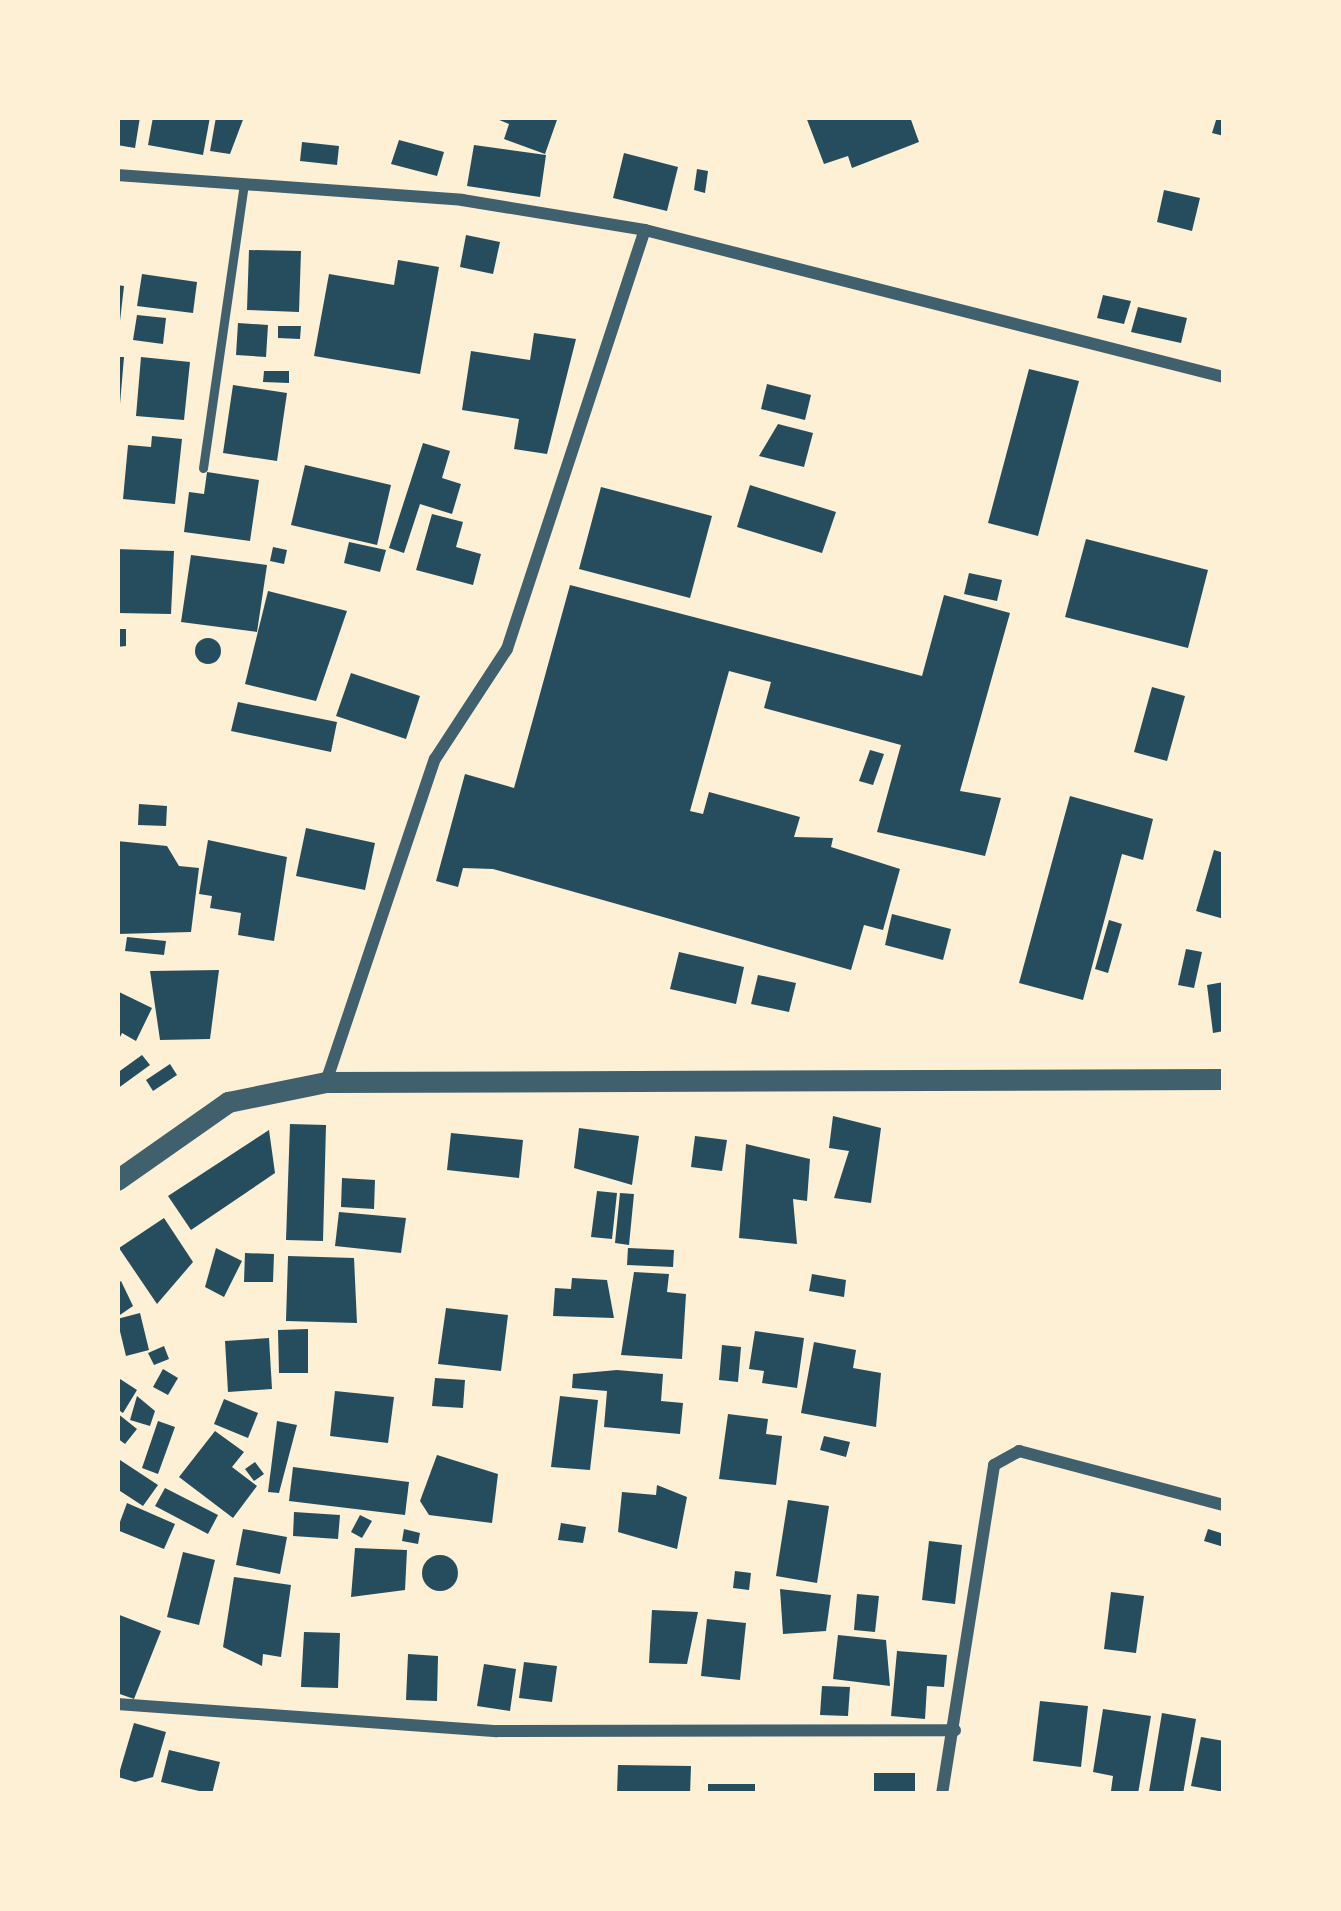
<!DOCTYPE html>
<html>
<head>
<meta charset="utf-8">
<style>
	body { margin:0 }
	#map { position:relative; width:1341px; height:1911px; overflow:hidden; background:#fdf0d5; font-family:Quicksand,sans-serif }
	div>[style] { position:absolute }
	.building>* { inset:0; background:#264d5e }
	.round { border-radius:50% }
	.service>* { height:9px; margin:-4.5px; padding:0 4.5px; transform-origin:4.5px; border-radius:4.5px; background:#3f606c }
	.minor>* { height:12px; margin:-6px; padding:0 6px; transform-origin:6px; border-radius:6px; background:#3f606c }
	.tertiary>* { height:21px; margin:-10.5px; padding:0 10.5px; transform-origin:10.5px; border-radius:10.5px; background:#3f606c }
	span { translate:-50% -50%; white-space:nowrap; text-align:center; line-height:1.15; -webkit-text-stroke:9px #fdf0d5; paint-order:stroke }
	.frame { position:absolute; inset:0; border:120px solid #fdf0d5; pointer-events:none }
</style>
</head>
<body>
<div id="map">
	<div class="building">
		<div style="clip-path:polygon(117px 117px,140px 117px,135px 148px,117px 145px)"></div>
		<div style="clip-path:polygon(153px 117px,210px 117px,203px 155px,148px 145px)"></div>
		<div style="clip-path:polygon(216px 117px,244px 117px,230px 154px,210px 151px)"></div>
		<div style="clip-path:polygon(492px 117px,558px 117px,545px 154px,504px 139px,509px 124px)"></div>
		<div style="clip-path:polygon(806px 117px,910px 117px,919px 142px,852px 168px,848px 156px,824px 164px)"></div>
		<div style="clip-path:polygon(1217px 117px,1224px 117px,1224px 136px,1212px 133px)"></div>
		<div style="clip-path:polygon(399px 140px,444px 152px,437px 176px,391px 164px)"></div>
		<div style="clip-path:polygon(302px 142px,339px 146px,337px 165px,300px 161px)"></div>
		<div style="clip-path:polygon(474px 145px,546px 155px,540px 197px,467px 186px)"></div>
		<div style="clip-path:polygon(624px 153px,678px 167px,667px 211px,613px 198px)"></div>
		<div style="clip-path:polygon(697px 169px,708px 171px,705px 193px,694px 190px)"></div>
		<div style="clip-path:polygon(1164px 190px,1200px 198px,1192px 231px,1157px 222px)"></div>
		<div style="clip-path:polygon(466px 235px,500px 242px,493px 274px,460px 267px)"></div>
		<div style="clip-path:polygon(249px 250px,301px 251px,299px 312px,247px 310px)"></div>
		<div style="clip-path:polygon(398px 260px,439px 267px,420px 374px,314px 356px,329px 274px,394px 285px)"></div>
		<div style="clip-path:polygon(142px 274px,197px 282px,193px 313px,137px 306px)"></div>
		<div style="clip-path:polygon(117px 285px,124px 286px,120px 321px,117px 321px)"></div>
		<div style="clip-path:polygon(1103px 295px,1131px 301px,1124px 324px,1097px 318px)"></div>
		<div style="clip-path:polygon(1138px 307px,1187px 318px,1181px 343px,1131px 332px)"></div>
		<div style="clip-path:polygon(137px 315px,166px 318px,163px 344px,133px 340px)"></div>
		<div style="clip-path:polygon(238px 323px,268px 325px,266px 357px,236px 355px)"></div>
		<div style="clip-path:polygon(278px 326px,301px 326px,300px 339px,278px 338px)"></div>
		<div style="clip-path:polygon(534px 333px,576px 339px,547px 454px,514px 449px,519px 419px,462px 410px,471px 351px,530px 360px)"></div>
		<div style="clip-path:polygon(117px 357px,124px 357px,120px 404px,117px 404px)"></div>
		<div style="clip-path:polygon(141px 357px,190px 362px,184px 420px,136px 416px)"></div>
		<div style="clip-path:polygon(1029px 369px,1079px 381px,1038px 536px,988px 523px)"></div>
		<div style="clip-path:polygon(264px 371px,289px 371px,289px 383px,263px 382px)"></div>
		<div style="clip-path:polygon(767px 384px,811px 395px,805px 420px,761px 409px)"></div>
		<div style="clip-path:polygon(233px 385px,287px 393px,277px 461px,223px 453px)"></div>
		<div style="clip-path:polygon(778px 424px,813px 433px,804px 467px,759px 456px)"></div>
		<div style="clip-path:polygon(152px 436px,182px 439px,175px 504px,123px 499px,128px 445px,151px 447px)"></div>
		<div style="clip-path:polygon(423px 443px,450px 451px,442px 478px,461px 484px,452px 514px,420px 504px,404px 553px,389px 548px)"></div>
		<div style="clip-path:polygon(305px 465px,391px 485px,377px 545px,291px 525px)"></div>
		<div style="clip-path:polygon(207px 472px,259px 480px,250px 541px,184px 532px,189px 492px,204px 494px)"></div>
		<div style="clip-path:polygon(750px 485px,836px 512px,822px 553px,737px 527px)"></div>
		<div style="clip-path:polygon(601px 487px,712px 516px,690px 598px,579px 569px)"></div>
		<div style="clip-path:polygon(432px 514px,463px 522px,456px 547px,481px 554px,473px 585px,416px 570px)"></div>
		<div style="clip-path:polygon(1086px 539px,1208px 570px,1188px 648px,1065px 617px)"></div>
		<div style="clip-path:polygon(349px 542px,386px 550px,380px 572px,344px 563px)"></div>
		<div style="clip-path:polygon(273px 547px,287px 550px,284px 564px,270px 561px)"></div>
		<div style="clip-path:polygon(117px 549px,174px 551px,171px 614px,117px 613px)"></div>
		<div style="clip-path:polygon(191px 555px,267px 565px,257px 632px,181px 622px)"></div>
		<div style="clip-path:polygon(969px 573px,1002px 580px,997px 601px,964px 594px)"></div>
		<div style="clip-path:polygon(570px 585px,922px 676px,944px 595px,1010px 613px,960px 791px,1001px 798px,985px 856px,877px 832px,901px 745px,764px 708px,771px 682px,729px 671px,690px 811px,703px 814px,709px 792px,800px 817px,794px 837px,833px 838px,831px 847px,900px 869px,883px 930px,864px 925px,851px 970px,493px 869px,463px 868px,458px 887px,436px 881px,465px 774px,514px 788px)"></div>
		<div style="clip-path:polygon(268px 591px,347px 611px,316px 701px,245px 684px)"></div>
		<div style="clip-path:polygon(117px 629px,126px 629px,126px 646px,117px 647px)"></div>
		<div class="round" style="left:195px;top:638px;width:26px;height:26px"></div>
		<div style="clip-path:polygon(351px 673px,420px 696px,406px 739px,336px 716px)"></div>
		<div style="clip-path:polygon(1152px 687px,1185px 696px,1167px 761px,1134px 752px)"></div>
		<div style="clip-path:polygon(238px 702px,337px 722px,331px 752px,231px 731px)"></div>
		<div style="clip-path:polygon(870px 750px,884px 754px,873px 785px,859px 781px)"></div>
		<div style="clip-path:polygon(1070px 796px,1153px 819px,1143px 860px,1122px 854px,1083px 1000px,1019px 983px)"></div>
		<div style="clip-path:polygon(139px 804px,167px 806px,166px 826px,138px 825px)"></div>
		<div style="clip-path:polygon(306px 828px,375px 843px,365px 890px,296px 876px)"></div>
		<div style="clip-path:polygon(208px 840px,287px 857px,274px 941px,238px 935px,241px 913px,210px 908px,212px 896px,199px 894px)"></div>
		<div style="clip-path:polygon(117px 841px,167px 846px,179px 866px,199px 868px,191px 932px,117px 934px)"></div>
		<div style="clip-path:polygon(1214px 850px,1224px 853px,1224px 919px,1196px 911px)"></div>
		<div style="clip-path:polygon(892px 914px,951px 929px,943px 960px,885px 945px)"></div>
		<div style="clip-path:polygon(1109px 920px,1122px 924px,1108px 973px,1095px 969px)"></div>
		<div style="clip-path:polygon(127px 937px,166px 941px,164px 955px,125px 951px)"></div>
		<div style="clip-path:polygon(1186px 949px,1202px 952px,1194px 988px,1178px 985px)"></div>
		<div style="clip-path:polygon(679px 952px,744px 967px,736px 1004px,670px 989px)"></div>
		<div style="clip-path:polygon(219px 970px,210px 1039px,160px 1040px,150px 971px)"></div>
		<div style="clip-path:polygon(758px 975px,796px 983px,789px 1012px,751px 1004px)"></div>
		<div style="clip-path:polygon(1224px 982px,1224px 1031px,1213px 1033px,1207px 985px)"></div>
		<div style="clip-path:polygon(117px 991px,152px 1008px,136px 1041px,122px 1033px,117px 1043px)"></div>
		<div style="clip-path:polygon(142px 1055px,150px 1065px,117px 1089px,117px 1073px)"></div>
		<div style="clip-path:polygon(170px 1064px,177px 1075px,153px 1091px,146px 1080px)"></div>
		<div style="clip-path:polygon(833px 1116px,881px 1128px,871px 1203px,834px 1198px,849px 1151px,829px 1148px)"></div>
		<div style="clip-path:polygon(290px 1124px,326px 1125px,323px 1241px,286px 1240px)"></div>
		<div style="clip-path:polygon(579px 1128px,639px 1136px,632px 1185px,574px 1168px)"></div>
		<div style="clip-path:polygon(269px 1130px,275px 1173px,191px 1230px,168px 1196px)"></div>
		<div style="clip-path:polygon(451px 1133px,523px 1140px,519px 1178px,447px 1170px)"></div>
		<div style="clip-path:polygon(695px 1136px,727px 1140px,722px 1171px,691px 1167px)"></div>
		<div style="clip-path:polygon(746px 1144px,810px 1159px,807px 1201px,793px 1199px,797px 1244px,739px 1238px)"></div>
		<div style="clip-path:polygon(342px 1178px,375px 1180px,374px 1209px,341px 1207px)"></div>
		<div style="clip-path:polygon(597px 1191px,617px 1193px,612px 1239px,591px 1237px)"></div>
		<div style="clip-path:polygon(620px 1193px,634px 1194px,629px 1245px,615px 1243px)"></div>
		<div style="clip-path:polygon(339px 1212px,406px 1218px,401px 1253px,335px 1246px)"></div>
		<div style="clip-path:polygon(164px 1218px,193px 1262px,157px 1304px,119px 1248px)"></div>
		<div style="clip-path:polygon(216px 1248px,242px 1261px,224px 1297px,205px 1287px)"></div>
		<div style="clip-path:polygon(628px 1248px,674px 1250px,673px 1267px,627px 1265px)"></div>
		<div style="clip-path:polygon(245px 1253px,274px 1254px,273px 1282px,244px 1282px)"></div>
		<div style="clip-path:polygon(288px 1256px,354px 1258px,357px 1323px,286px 1321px)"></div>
		<div style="clip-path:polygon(634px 1272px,669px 1274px,667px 1292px,686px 1294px,682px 1359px,621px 1355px)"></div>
		<div style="clip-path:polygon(812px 1274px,846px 1280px,844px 1297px,809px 1291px)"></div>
		<div style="clip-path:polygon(572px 1278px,607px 1280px,614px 1318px,553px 1316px,555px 1288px,571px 1289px)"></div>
		<div style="clip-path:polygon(121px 1281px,133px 1306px,117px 1317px,117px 1284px)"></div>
		<div style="clip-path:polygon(446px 1308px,508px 1315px,501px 1371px,438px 1364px)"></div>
		<div style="clip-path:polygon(140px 1313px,149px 1350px,126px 1356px,117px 1319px)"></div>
		<div style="clip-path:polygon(308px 1329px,308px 1373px,279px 1373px,278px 1330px)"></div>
		<div style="clip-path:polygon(755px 1331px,804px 1338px,797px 1388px,762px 1383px,764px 1371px,749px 1369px)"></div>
		<div style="clip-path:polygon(269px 1338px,272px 1389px,228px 1392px,225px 1341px)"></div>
		<div style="clip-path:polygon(814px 1342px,856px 1350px,853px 1368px,881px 1373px,876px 1427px,801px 1413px)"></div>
		<div style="clip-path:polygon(722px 1345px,741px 1347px,738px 1382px,719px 1380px)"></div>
		<div style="clip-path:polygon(164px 1346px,169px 1359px,154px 1365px,148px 1353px)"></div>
		<div style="clip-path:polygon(163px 1369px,178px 1378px,168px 1395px,153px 1387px)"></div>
		<div style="clip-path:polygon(617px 1370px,663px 1374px,661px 1401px,683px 1403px,680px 1434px,604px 1427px,607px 1391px,572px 1388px,573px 1374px)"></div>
		<div style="clip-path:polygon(117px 1377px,137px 1390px,123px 1413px,117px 1409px)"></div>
		<div style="clip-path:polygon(435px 1378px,465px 1380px,463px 1408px,432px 1406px)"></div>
		<div style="clip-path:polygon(335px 1391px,394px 1397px,388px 1443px,330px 1436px)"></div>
		<div style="clip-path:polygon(137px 1396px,155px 1411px,150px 1426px,130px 1420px)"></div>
		<div style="clip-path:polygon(560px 1396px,598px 1400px,590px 1470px,551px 1467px)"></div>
		<div style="clip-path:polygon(224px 1399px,258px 1413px,248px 1438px,214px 1424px)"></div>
		<div style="clip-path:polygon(117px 1413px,137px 1429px,125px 1444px,117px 1438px)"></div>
		<div style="clip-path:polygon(728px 1414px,768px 1419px,766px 1434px,782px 1436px,776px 1485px,719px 1479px)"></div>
		<div style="clip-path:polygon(158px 1421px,175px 1427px,158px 1474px,142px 1468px)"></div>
		<div style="clip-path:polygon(277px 1421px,297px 1425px,279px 1493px,268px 1492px)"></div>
		<div style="clip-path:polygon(215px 1431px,244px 1452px,232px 1467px,257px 1486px,233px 1518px,179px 1477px)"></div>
		<div style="clip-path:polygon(824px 1436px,850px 1442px,846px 1457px,820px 1450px)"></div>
		<div style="clip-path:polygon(437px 1455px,498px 1474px,492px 1523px,429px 1515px,420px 1501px)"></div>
		<div style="clip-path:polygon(117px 1458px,158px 1485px,143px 1506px,117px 1489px)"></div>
		<div style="clip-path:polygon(255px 1462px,264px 1474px,254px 1481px,245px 1469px)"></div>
		<div style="clip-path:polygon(293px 1467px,409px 1482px,405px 1515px,289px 1501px)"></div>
		<div style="clip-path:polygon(657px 1485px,687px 1497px,677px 1549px,618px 1532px,622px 1492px,656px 1495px)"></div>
		<div style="clip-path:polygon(165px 1488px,218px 1515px,208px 1534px,155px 1506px)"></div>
		<div style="clip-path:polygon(788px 1500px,829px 1506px,817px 1583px,776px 1576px)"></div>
		<div style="clip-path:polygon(127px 1503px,175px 1524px,164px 1549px,117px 1530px)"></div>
		<div style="clip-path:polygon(294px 1512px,340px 1515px,338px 1539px,293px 1536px)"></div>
		<div style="clip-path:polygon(360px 1515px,372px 1521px,362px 1538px,351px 1532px)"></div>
		<div style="clip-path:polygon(561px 1523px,586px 1527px,583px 1543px,558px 1540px)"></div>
		<div style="clip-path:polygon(243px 1529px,287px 1537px,280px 1574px,236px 1565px)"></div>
		<div style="clip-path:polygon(404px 1529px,420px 1533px,418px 1544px,402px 1541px)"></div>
		<div style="clip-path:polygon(1208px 1529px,1224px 1534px,1224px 1547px,1204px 1541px)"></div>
		<div style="clip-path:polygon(929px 1541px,962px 1545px,955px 1604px,922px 1600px)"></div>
		<div style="clip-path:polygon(355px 1548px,407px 1550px,405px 1590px,351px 1597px)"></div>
		<div style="clip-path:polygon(183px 1552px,215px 1560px,199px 1625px,167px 1617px)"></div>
		<div class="round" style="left:422px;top:1555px;width:36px;height:36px"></div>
		<div style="clip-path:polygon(735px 1571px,751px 1573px,749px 1590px,733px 1588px)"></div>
		<div style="clip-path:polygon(234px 1577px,291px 1585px,281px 1657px,263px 1654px,262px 1666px,223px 1647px)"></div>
		<div style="clip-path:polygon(780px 1589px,831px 1595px,826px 1631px,783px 1634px)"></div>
		<div style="clip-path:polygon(1111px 1592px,1144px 1596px,1136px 1653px,1104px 1649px)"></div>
		<div style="clip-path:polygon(857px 1594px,879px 1596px,875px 1632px,854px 1630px)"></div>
		<div style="clip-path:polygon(652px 1610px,698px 1612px,687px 1664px,649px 1663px)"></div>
		<div style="clip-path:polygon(117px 1614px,161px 1631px,134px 1699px,117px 1693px)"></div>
		<div style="clip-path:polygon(707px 1619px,746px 1623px,740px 1680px,701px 1676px)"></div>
		<div style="clip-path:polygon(304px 1632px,340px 1633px,338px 1688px,301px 1687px)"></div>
		<div style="clip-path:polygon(838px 1635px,886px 1640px,890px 1686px,833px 1679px)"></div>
		<div style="clip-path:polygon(897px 1651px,947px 1655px,944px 1687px,927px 1686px,925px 1719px,891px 1716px)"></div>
		<div style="clip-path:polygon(408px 1654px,438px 1656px,437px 1701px,406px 1700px)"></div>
		<div style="clip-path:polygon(524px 1662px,557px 1666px,552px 1702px,519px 1698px)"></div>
		<div style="clip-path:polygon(484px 1664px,516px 1669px,510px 1711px,477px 1706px)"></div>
		<div style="clip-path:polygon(822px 1686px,850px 1687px,848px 1716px,820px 1715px)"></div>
		<div style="clip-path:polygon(1040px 1701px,1088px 1706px,1081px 1767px,1033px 1761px)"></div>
		<div style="clip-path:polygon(1103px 1709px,1151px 1716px,1138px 1794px,1111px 1791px,1113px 1776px,1093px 1772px)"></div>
		<div style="clip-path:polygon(1162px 1713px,1196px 1719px,1183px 1794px,1149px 1792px)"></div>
		<div style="clip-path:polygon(134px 1723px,166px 1732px,153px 1777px,135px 1782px,118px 1777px)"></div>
		<div style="clip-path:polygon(1201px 1737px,1224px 1741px,1224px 1792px,1191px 1786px)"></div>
		<div style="clip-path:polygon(169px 1750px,220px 1762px,212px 1794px,161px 1782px)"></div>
		<div style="clip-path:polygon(618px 1765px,691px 1766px,690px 1794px,617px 1794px)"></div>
		<div style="clip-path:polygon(874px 1773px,915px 1773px,915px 1794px,874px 1794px)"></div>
		<div style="clip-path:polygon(708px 1784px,755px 1784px,755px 1794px,708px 1794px)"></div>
	</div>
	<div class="service">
		<div style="left:203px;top:468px;width:288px;rotate:-81.8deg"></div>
	</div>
	<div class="minor">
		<div style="left:117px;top:175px;width:346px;rotate:4.1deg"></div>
		<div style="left:462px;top:200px;width:185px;rotate:9.3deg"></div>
		<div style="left:645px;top:230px;width:597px;rotate:14.25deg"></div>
		<div style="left:326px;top:1082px;width:341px;rotate:-71.4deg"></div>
		<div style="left:435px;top:759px;width:131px;rotate:-56.8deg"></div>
		<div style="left:507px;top:649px;width:441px;rotate:-71.8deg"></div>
		<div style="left:117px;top:1704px;width:381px;rotate:4.1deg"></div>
		<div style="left:497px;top:1731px;width:458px;rotate:-0.1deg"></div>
		<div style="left:942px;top:1794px;width:333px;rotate:-81deg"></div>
		<div style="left:994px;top:1465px;width:29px;rotate:-29deg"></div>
		<div style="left:1019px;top:1451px;width:212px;rotate:14.8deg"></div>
	</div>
	<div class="tertiary">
		<div style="left:117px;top:1180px;width:136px;rotate:-35.1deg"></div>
		<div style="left:228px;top:1102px;width:100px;rotate:-11.5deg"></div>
		<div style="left:326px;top:1082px;width:898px;rotate:-0.19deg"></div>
	</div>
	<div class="frame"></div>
</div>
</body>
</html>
